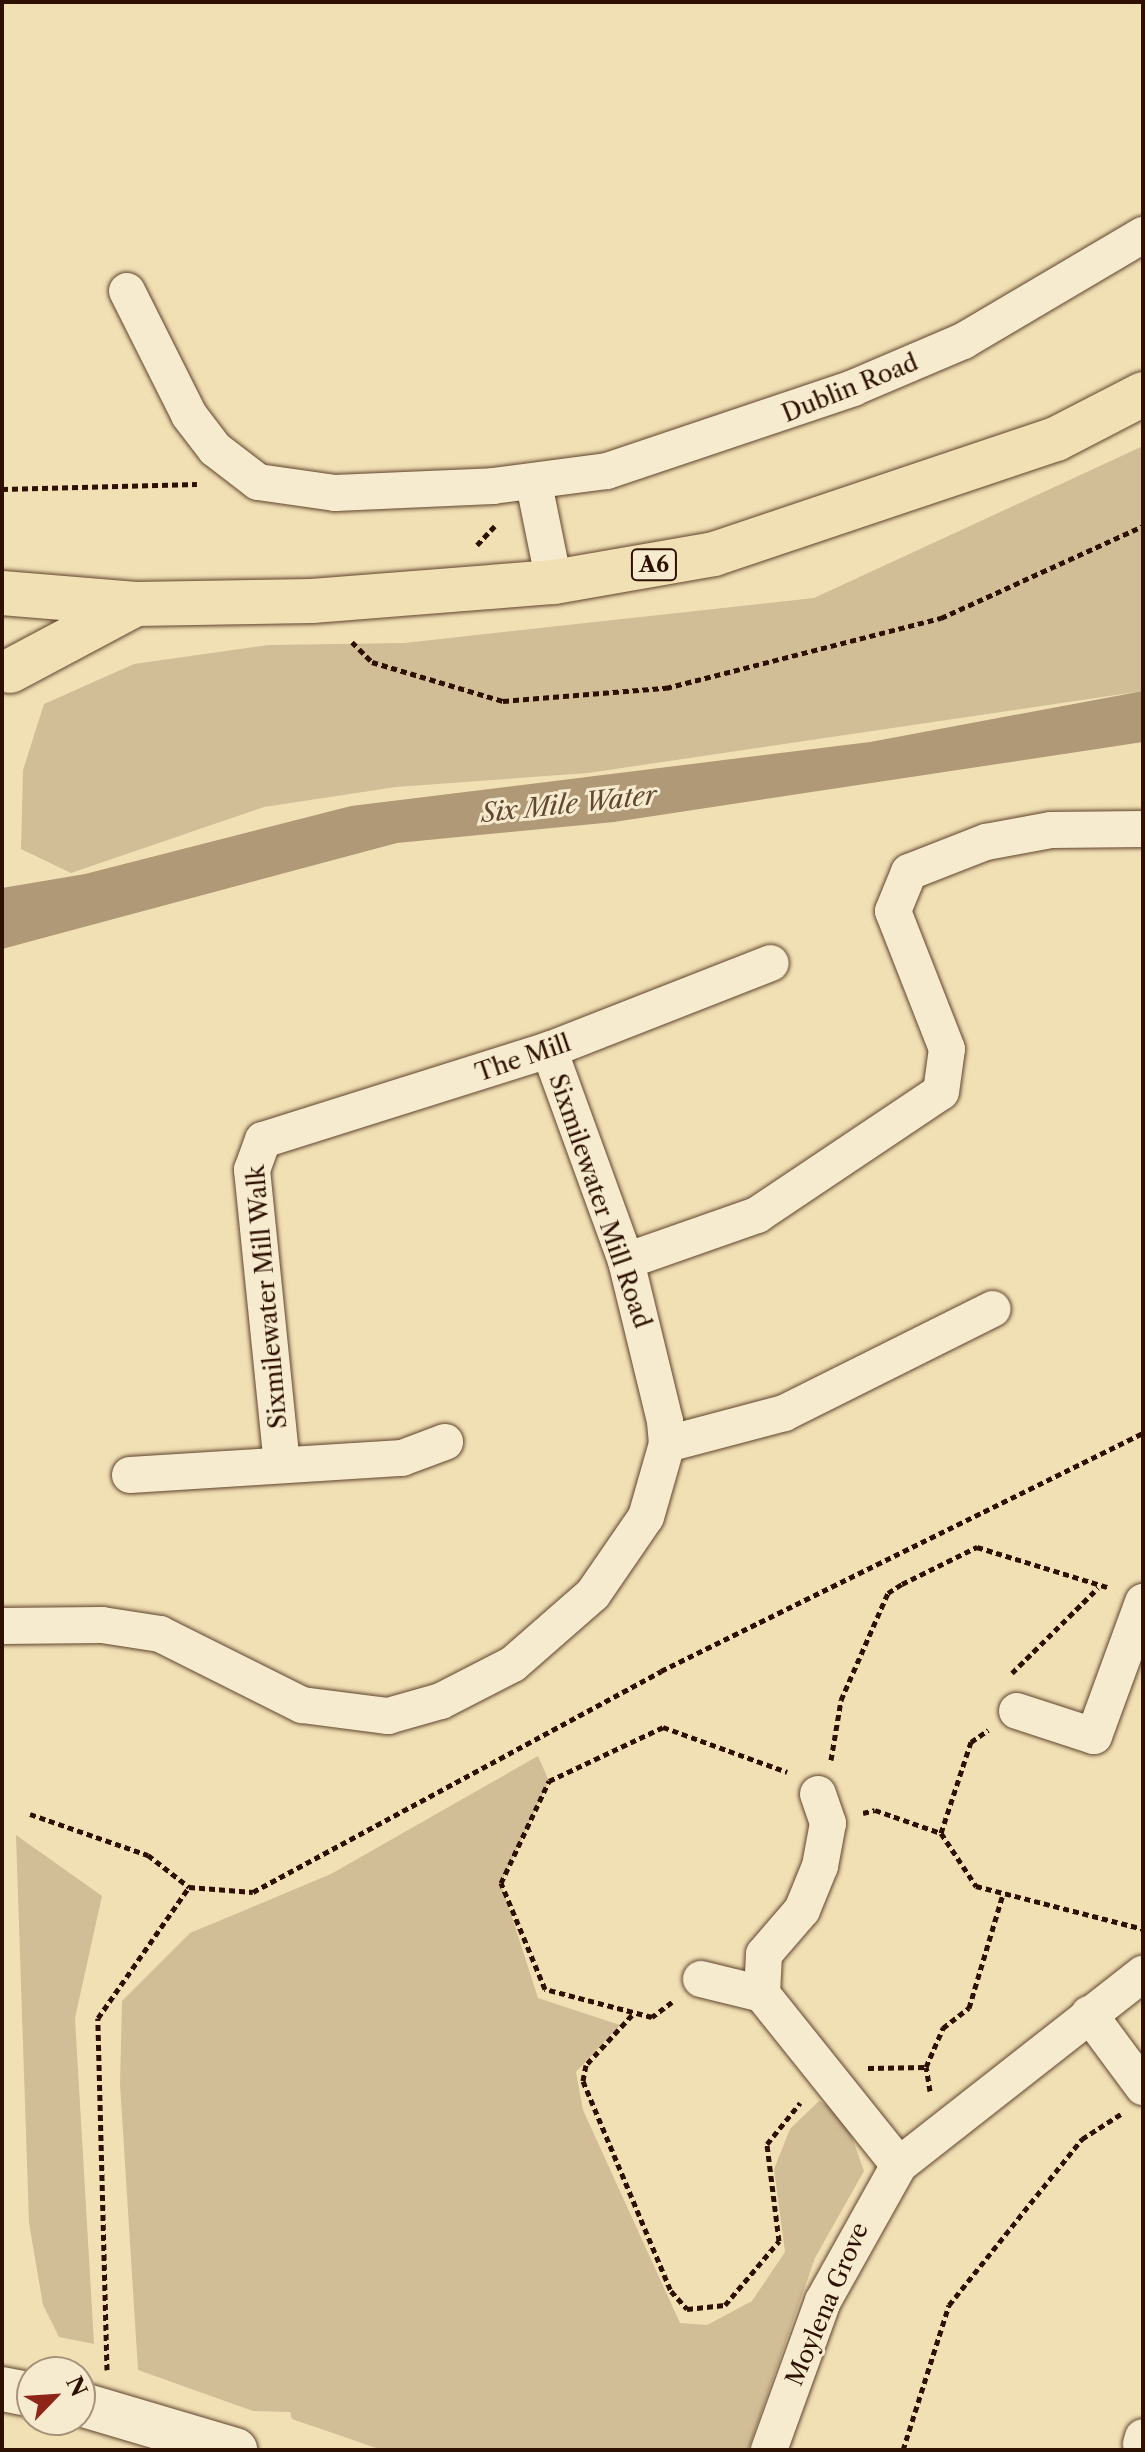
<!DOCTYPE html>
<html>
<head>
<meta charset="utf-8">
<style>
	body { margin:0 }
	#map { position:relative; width:1145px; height:2452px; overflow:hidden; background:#f2e0b5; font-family:"Libre Caslon Text",serif }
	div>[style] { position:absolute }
	.green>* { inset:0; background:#d1bd96 }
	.water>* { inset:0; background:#af9977 }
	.path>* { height:5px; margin-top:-2.5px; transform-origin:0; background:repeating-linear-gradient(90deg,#2e1000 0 6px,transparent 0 10px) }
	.roads { filter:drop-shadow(0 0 2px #5f442d) drop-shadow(0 0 2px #5f442d) }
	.minor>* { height:36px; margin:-18px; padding:0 18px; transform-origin:18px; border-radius:18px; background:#f7ebcf }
	.tertiary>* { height:44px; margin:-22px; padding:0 22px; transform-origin:22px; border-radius:22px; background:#f7ebcf }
	.trunk>* { height:44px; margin:-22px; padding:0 22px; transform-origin:22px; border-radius:22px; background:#f2e0b5 }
	span { translate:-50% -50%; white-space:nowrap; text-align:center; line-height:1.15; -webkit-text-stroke:6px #f7ebcf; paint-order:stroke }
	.shield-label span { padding:2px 6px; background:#f7ebcf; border:2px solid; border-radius:6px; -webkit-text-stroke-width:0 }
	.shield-label { font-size:22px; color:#2e1000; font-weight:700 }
	.street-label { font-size:24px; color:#2e1000 }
	.water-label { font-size:26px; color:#624730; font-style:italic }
	.frame { position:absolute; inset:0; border:4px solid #2e1000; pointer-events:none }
	.north { position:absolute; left:16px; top:2356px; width:80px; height:80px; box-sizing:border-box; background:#f7ebcf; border:2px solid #a7937c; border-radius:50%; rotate:65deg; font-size:22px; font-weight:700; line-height:32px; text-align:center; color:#2e1000 }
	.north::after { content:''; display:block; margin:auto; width:28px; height:36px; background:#8f2418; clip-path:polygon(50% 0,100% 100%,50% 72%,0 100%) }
</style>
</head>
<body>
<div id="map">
	<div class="green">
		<div style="clip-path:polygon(1143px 446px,1143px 691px,588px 773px,396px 787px,264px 807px,71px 873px,21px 849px,23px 770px,44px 704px,134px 664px,269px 645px,404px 643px,814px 598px)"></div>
		<div style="clip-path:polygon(538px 1756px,549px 1781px,501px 1883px,538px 1998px,620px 2025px,576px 2072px,583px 2110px,680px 2323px,707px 2325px,752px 2301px,785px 2252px,774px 2169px,790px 2129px,819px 2101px,844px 2115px,864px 2171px,815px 2258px,748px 2450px,382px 2450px,292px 2419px,290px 2412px,253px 2411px,138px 2370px,120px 2084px,122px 2001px,190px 1933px,331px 1874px)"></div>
		<div style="clip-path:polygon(16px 1835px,102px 1896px,75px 2018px,94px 2344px,59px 2337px,43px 2305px,29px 2223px)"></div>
	</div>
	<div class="water">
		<div style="clip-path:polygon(1143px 691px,1143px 742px,614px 822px,397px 843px,2px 949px,2px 888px,85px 874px,351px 806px,870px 742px)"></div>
	</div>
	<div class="path">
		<div style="left:2px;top:489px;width:195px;rotate:-1.5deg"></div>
		<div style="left:477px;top:545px;width:26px;rotate:-47deg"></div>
		<div style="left:352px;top:642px;width:28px;rotate:45deg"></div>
		<div style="left:372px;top:662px;width:137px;rotate:16.6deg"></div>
		<div style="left:503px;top:701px;width:164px;rotate:-4.6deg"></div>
		<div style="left:666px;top:688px;width:284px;rotate:-14.3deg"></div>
		<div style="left:941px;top:618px;width:222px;rotate:-24.5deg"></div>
		<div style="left:1012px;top:1673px;width:121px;rotate:-44.7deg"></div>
		<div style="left:831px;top:1760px;width:61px;rotate:-80.5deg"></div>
		<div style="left:841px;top:1700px;width:117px;rotate:-66.3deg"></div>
		<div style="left:888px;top:1593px;width:17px;rotate:-33deg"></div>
		<div style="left:902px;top:1584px;width:84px;rotate:-26.3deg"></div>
		<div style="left:977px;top:1547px;width:139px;rotate:17.1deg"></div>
		<div style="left:863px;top:1813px;width:12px;rotate:-14deg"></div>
		<div style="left:875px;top:1810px;width:70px;rotate:19.2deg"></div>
		<div style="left:941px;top:1833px;width:64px;rotate:56.6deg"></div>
		<div style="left:976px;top:1886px;width:172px;rotate:14.4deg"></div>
		<div style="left:30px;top:1814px;width:125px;rotate:19.2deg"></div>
		<div style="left:148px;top:1855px;width:52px;rotate:38deg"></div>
		<div style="left:189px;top:1887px;width:64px;rotate:4.5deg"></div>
		<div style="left:253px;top:1892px;width:464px;rotate:-28.4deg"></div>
		<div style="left:661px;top:1671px;width:538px;rotate:-26.28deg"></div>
		<div style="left:941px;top:1833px;width:96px;rotate:-71.8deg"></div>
		<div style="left:971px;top:1742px;width:21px;rotate:-35deg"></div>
		<div style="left:672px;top:2002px;width:25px;rotate:143deg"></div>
		<div style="left:652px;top:2017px;width:111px;rotate:-165.3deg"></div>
		<div style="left:545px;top:1989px;width:115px;rotate:-112.5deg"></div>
		<div style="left:501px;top:1883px;width:113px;rotate:-64.8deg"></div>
		<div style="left:549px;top:1781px;width:126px;rotate:-25.3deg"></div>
		<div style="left:663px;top:1727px;width:132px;rotate:19.9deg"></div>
		<div style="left:632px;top:2015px;width:68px;rotate:132.6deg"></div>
		<div style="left:586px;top:2065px;width:16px;rotate:101deg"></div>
		<div style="left:583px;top:2081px;width:228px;rotate:67.3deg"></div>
		<div style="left:671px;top:2291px;width:24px;rotate:48deg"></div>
		<div style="left:687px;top:2309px;width:38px;rotate:-6deg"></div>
		<div style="left:725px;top:2305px;width:84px;rotate:-49.8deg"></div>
		<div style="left:779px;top:2241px;width:98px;rotate:-97.1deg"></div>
		<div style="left:767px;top:2144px;width:53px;rotate:-51.2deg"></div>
		<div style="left:868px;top:2068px;width:58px;rotate:-1deg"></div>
		<div style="left:930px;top:2091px;width:24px;rotate:-99deg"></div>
		<div style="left:926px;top:2067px;width:43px;rotate:-66.4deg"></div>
		<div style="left:943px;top:2028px;width:33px;rotate:-38deg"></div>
		<div style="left:969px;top:2008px;width:119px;rotate:-73.4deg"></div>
		<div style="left:107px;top:2370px;width:352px;rotate:-91.5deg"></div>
		<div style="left:98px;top:2018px;width:160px;rotate:-55.2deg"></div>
		<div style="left:903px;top:2450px;width:152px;rotate:-72.4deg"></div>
		<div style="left:949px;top:2305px;width:213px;rotate:-51.3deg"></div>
		<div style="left:1082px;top:2139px;width:46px;rotate:-32.7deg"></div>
	</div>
	<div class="roads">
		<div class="minor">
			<div style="left:127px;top:291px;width:139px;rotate:63.4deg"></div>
			<div style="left:189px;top:415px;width:43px;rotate:52.6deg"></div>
			<div style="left:215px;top:449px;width:54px;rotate:37.5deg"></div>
			<div style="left:258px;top:482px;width:78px;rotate:8.1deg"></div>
			<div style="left:335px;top:493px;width:158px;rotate:-2.5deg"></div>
			<div style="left:493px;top:486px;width:115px;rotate:-7.5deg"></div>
			<div style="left:607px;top:471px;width:260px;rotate:-18.6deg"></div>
			<div style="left:853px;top:388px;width:120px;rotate:-23.1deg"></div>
			<div style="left:963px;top:341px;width:209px;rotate:-30.5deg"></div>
			<div style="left:534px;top:484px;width:100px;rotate:78.5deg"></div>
			<div style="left:626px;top:1261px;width:139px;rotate:-19.3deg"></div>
			<div style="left:757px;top:1215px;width:221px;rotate:-33.8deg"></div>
			<div style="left:941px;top:1092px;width:43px;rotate:-82.1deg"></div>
			<div style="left:947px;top:1049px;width:148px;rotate:-111.4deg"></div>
			<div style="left:893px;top:911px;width:42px;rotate:-67.7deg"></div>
			<div style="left:909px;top:872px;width:83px;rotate:-21.3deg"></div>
			<div style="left:986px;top:842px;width:66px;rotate:-10.5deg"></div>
			<div style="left:1051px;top:830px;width:92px;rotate:-0.6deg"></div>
			<div style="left:667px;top:1444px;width:121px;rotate:-14.8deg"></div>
			<div style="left:784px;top:1413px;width:233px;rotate:-26.5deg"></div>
			<div style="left:282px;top:1465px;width:297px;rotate:-95.8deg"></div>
			<div style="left:252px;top:1170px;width:32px;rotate:-70deg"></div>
			<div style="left:263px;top:1140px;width:300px;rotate:-17.5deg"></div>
			<div style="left:549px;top:1050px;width:238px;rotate:-21.4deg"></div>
			<div style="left:130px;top:1475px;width:273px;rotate:-3.6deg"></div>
			<div style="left:402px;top:1458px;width:46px;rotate:-20.4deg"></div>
			<div style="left:2px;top:1626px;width:100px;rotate:-0.6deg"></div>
			<div style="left:102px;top:1625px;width:59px;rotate:8.8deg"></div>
			<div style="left:160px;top:1634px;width:159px;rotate:26.6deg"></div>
			<div style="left:302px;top:1705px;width:87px;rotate:7.3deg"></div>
			<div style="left:388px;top:1716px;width:55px;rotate:-15.8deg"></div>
			<div style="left:441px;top:1701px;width:81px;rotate:-27.2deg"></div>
			<div style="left:513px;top:1664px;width:106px;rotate:-41.2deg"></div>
			<div style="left:593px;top:1594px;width:93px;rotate:-55.5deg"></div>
			<div style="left:646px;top:1517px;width:76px;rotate:-74deg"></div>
			<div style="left:667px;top:1444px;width:23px;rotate:-95deg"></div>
			<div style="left:665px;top:1421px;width:165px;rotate:-103.7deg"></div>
			<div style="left:626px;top:1261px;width:225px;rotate:-110deg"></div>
			<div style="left:1017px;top:1711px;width:81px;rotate:18deg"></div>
			<div style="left:1094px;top:1736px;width:143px;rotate:-69.9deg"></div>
			<div style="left:818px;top:1794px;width:31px;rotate:71deg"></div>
			<div style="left:828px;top:1823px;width:44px;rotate:100.5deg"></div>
			<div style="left:820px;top:1866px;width:48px;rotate:112.2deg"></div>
			<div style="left:802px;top:1910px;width:58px;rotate:130.8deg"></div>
			<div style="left:764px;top:1954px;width:40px;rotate:92.9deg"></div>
			<div style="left:762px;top:1994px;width:219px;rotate:51.3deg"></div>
			<div style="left:701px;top:1979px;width:63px;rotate:13.8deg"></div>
			<div style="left:1089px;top:2014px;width:91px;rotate:53.5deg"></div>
			<div style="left:1141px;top:2444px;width:7px;rotate:-74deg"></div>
			<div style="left:769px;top:2450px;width:158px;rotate:-70.1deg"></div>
			<div style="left:823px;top:2301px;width:156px;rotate:-60.8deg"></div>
			<div style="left:899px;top:2165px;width:310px;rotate:-38.1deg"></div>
		</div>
		<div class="tertiary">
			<div style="left:2px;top:2389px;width:31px;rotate:11deg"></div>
			<div style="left:80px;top:2404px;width:162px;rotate:16.5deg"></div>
		</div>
		<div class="trunk">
			<div style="left:2px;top:593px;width:134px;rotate:4.7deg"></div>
			<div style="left:136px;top:604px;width:176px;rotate:-1deg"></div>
			<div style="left:312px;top:601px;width:243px;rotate:-4.5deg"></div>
			<div style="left:554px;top:582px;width:162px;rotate:-9.9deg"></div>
			<div style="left:714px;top:554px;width:361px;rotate:-18.6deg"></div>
			<div style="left:1056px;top:439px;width:98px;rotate:-27.3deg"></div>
			<div style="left:10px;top:671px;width:140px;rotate:-28deg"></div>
		</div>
	</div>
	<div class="shield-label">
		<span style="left:654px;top:565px">A6</span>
	</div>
	<div class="street-label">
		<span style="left:850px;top:388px;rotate:-22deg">Dublin Road</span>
		<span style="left:523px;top:1058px;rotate:-19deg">The Mill</span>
		<span style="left:600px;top:1201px;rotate:71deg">Sixmilewater Mill Road</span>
		<span style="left:267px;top:1297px;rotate:-95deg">Sixmilewater Mill Walk</span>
		<span style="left:827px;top:2304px;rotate:-67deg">Moylena Grove</span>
	</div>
	<div class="water-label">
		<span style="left:569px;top:805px;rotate:-6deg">Six Mile Water</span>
	</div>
	<div class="frame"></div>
	<div class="north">N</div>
</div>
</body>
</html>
